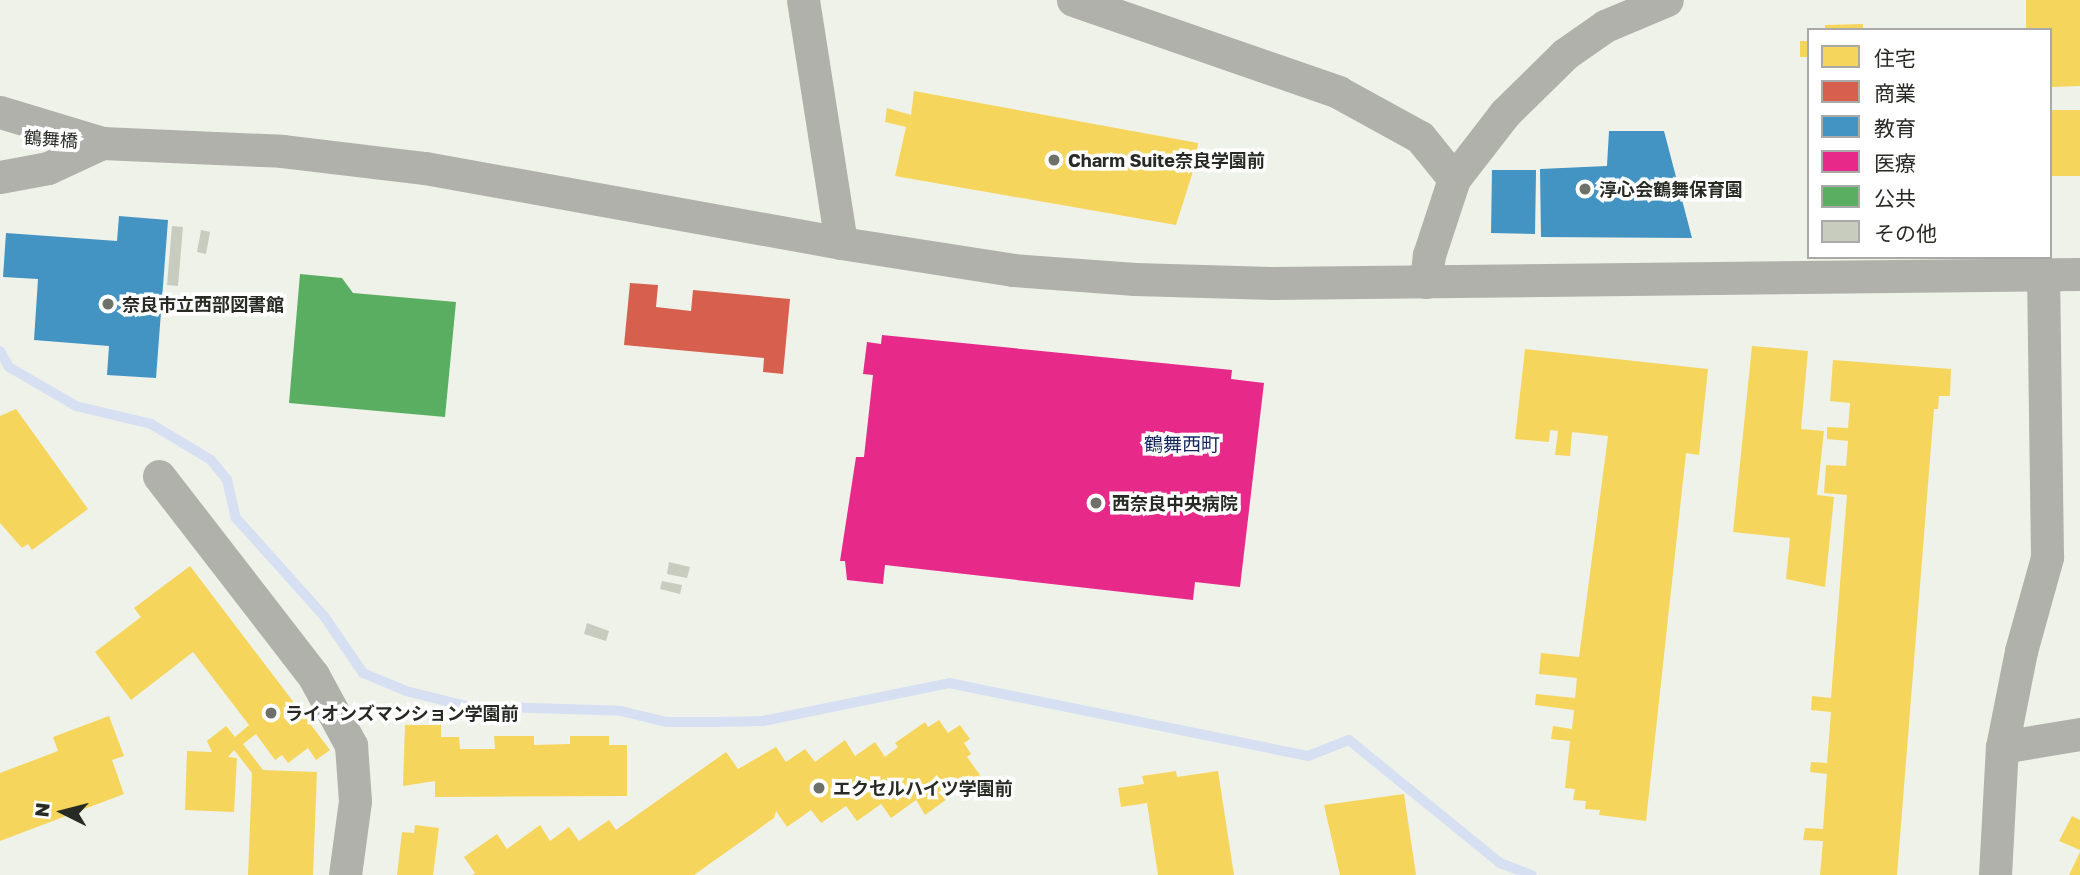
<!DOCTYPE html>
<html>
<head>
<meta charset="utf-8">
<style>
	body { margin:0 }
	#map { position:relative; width:2080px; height:875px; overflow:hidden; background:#eff2e9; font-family:"Golos Text","Noto Sans JP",sans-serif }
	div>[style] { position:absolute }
	.homes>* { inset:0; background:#f6d55c }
	.shops>* { inset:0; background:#d6604d }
	.schools>* { inset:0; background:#4393c3 }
	.health>* { inset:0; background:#e7298a }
	.public>* { inset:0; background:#5aae61 }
	.stream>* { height:10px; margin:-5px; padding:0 5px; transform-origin:5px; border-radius:5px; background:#d7e0f2 }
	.building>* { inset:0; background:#c7ccbe }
	.minor>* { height:33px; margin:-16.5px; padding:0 16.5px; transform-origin:16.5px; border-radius:16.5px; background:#afb1aa }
	.dots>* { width:19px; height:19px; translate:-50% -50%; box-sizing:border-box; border:4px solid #fff; border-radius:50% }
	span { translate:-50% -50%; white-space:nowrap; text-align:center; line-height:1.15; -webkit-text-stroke:7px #fff; paint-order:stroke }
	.street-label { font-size:18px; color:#282b24 }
	.poi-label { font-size:18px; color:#282b24; font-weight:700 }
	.left { translate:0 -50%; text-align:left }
	.neighbourhood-label { font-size:19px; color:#15265d }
	.legend { position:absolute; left:1807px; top:28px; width:245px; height:231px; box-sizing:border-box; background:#fff; border:2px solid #a9aaa7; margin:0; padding:9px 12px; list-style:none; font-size:21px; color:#282b24 }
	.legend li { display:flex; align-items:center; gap:14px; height:35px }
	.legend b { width:35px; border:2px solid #a9aaa7 }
	.north { position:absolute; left:28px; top:777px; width:70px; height:70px; -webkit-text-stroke:5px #fff; paint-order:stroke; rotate:276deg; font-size:19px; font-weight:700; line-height:28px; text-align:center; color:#282b24 }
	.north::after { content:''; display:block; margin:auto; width:24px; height:32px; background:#282b24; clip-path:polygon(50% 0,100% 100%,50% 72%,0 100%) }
</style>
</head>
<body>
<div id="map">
	<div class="homes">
		<div style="clip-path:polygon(2026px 0,2080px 0,2080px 86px,2050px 87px,2050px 30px,2026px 30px)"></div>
		<div style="clip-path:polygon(1863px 24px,1863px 30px,1825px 30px,1825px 25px)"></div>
		<div style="clip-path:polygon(1800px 41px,1809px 41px,1809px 57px,1800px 57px)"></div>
		<div style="clip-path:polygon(914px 91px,1198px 143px,1197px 152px,1210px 156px,1209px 166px,1195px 165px,1176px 225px,895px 176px,906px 127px,885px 122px,887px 108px,911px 115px)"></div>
		<div style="clip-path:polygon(2050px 110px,2080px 110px,2080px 176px,2050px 176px)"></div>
		<div style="clip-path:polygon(1752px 346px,1808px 351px,1801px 429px,1824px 431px,1817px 495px,1834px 497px,1825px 587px,1786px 579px,1790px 538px,1733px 532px)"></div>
		<div style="clip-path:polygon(1525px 349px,1708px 369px,1699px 455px,1686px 453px,1646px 821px,1599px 815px,1600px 810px,1585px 809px,1586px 801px,1573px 800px,1575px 789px,1565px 788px,1570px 741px,1551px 739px,1553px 726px,1572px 729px,1574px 710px,1535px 705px,1536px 694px,1575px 698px,1577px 678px,1539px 674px,1541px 653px,1579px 657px,1608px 436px,1572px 432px,1570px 456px,1555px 455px,1558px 431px,1550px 430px,1549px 442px,1515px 439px)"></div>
		<div style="clip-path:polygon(1833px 360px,1951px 369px,1950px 396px,1939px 396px,1938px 409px,1934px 409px,1897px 875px,1820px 875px,1823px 841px,1803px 840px,1805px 828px,1823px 829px,1827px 774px,1810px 772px,1811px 762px,1827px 763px,1831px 712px,1811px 710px,1812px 696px,1831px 698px,1847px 495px,1824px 493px,1826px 465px,1846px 466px,1848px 441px,1827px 439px,1827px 427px,1848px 428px,1850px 403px,1830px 401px)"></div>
		<div style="clip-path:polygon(16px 409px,88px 509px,32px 550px,28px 544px,22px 548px,0 523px,0 416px)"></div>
		<div style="clip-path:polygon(190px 566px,330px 750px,316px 760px,308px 748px,288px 763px,282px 755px,275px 760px,256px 734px,243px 744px,263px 770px,317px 772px,313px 875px,248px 875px,252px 773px,234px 750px,228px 757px,237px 758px,234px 812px,185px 810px,187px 751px,212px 752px,207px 741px,226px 726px,235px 737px,249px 725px,193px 652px,131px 700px,95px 652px,141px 617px,134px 608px)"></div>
		<div style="clip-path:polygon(109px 716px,124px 756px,112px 760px,124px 794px,0 841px,0 773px,58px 751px,53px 737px)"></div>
		<div style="clip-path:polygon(939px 720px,948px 733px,960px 725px,970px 739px,964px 743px,971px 754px,967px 757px,980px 775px,925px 815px,916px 800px,891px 818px,881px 804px,857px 821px,846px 806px,821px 823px,811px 810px,787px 827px,776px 811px,774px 818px,694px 875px,472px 875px,475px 873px,464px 857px,497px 834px,507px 849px,540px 825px,550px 841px,569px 827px,579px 841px,609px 820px,616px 830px,726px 752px,738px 769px,776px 747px,786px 762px,805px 749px,815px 762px,845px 740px,855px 756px,875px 742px,885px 757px,898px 747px,895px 743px,925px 722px,928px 727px)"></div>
		<div style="clip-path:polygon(405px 725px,441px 725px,441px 737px,459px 737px,460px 749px,495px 749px,494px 736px,534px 736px,534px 745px,570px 744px,570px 736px,609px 736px,609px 745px,627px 745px,627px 796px,435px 797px,435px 781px,403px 786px)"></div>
		<div style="clip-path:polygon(1176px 771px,1177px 777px,1218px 771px,1234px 875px,1158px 875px,1147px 803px,1121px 807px,1118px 788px,1144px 784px,1142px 776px)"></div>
		<div style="clip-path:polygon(1404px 794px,1416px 875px,1340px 875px,1324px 805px)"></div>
		<div style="clip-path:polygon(2072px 816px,2080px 820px,2080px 850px,2059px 841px)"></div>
		<div style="clip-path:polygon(415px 825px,439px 828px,433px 875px,397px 875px,402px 832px,414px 833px)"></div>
		<div style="clip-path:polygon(2080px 852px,2080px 875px,2069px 875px)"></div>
	</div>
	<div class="shops">
		<div style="clip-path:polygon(630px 283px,658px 285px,656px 307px,691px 311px,693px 290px,790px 299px,783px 374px,763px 372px,764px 358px,624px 345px)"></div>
	</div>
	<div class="schools">
		<div style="clip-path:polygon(1609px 131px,1664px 131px,1692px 238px,1541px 237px,1540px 169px,1607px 166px)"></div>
		<div style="clip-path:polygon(1492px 170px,1536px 170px,1535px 234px,1491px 233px)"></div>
		<div style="clip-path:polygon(119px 216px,168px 220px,156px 378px,107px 375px,109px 346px,34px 340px,38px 279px,3px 277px,6px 233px,117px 241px)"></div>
	</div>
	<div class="health">
		<div style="clip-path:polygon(882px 335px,1232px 370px,1231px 379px,1264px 383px,1240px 587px,1195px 582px,1193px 600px,885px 565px,883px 584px,847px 580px,845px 561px,840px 561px,856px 457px,864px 457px,873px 375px,863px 374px,867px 342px,881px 344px)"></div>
	</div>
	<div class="public">
		<div style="clip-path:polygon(300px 274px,342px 278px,353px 293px,456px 302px,445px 417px,289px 403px)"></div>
	</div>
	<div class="stream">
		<div style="left:0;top:351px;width:18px;rotate:61deg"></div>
		<div style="left:9px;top:367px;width:78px;rotate:30.2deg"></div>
		<div style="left:76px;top:406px;width:77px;rotate:13.5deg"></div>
		<div style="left:151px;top:424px;width:70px;rotate:31deg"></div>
		<div style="left:211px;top:460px;width:26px;rotate:51deg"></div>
		<div style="left:227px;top:480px;width:39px;rotate:77deg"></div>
		<div style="left:236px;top:518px;width:132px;rotate:48.1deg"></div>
		<div style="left:324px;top:616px;width:69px;rotate:55.6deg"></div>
		<div style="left:363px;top:673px;width:47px;rotate:22.7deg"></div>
		<div style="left:406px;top:691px;width:62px;rotate:14deg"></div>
		<div style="left:466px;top:706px;width:155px;rotate:1.8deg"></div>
		<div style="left:621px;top:711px;width:46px;rotate:13.7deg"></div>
		<div style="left:666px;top:722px;width:52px"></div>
		<div style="left:718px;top:722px;width:45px;rotate:-1.3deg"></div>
		<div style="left:763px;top:721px;width:190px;rotate:-11.5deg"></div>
		<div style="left:949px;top:683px;width:366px;rotate:11.5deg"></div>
		<div style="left:1308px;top:756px;width:44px;rotate:-21.3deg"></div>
		<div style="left:1349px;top:740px;width:195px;rotate:39.2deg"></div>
		<div style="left:1500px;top:863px;width:34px;rotate:21deg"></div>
	</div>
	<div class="building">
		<div style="clip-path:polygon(172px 226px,183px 227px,178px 286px,167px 285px)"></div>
		<div style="clip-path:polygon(201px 230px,210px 232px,206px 254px,197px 252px)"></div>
		<div style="clip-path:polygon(669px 562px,690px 567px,687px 578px,667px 574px)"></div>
		<div style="clip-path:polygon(662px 581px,682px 585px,680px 594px,660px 589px)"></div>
		<div style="clip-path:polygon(587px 623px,609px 631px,606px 641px,584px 634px)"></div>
	</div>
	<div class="minor">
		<div style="left:803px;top:0;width:246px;rotate:81.1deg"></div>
		<div style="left:1073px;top:0;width:281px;rotate:19.1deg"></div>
		<div style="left:1338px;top:92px;width:94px;rotate:28.8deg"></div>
		<div style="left:1420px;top:137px;width:54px;rotate:51deg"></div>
		<div style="left:0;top:112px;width:107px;rotate:16.9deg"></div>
		<div style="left:102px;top:143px;width:180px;rotate:2.5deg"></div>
		<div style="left:282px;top:151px;width:144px;rotate:6.8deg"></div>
		<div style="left:425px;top:168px;width:423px;rotate:10.2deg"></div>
		<div style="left:841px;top:243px;width:174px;rotate:8.9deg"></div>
		<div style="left:1013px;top:270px;width:122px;rotate:4.2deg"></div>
		<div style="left:1135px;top:279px;width:137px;rotate:1.7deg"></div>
		<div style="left:1272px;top:283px;width:808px;rotate:-0.64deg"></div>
		<div style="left:0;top:177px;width:49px;rotate:-10.6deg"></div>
		<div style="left:48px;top:168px;width:60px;rotate:-24.8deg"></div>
		<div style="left:1426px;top:282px;width:27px;rotate:-84deg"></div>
		<div style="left:1429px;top:255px;width:80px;rotate:-71.8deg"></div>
		<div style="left:1454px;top:179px;width:83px;rotate:-52.3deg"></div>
		<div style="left:1505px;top:113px;width:84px;rotate:-44.5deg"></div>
		<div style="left:1565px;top:54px;width:49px;rotate:-35deg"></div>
		<div style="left:1605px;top:26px;width:67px;rotate:-22.8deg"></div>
		<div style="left:159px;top:476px;width:252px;rotate:52.3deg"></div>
		<div style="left:313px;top:675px;width:80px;rotate:61.5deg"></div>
		<div style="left:351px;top:745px;width:56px;rotate:85.9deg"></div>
		<div style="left:355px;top:801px;width:75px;rotate:97.7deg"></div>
		<div style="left:2002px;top:747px;width:79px;rotate:-9.5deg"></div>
		<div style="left:1995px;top:875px;width:128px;rotate:-86.9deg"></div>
		<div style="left:2002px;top:747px;width:98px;rotate:-78.8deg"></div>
		<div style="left:2021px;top:651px;width:98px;rotate:-74.5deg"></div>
		<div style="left:2047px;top:557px;width:283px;rotate:-90.8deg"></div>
	</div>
	<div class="dots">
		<div style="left:1054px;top:160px;background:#6e7169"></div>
		<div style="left:1585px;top:189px;background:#6e7169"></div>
		<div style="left:108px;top:304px;background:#6e7169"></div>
		<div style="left:1096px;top:503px;background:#6e7169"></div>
		<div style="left:271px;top:713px;background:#6e7169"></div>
		<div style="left:819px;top:788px;background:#6e7169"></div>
	</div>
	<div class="street-label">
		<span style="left:51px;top:139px;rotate:4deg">鶴舞橋</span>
	</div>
	<div class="poi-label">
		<span class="left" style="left:1068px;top:160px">Charm Suite奈良学園前</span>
		<span class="left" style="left:1599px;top:189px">淳心会鶴舞保育園</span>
		<span class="left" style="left:122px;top:304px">奈良市立西部図書館</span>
		<span class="left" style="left:1112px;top:503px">西奈良中央病院</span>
		<span class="left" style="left:285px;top:713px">ライオンズマンション学園前</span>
		<span class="left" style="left:833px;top:788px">エクセルハイツ学園前</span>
	</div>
	<div class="neighbourhood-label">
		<span style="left:1182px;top:444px">鶴舞西町</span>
	</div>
	<ul class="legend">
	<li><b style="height:19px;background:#f6d55c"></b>住宅</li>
	<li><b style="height:19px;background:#d6604d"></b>商業</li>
	<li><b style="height:19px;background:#4393c3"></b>教育</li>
	<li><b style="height:19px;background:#e7298a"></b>医療</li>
	<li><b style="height:19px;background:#5aae61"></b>公共</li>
	<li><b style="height:19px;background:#c7ccbe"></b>その他</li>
	</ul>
	<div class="north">N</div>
</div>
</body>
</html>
